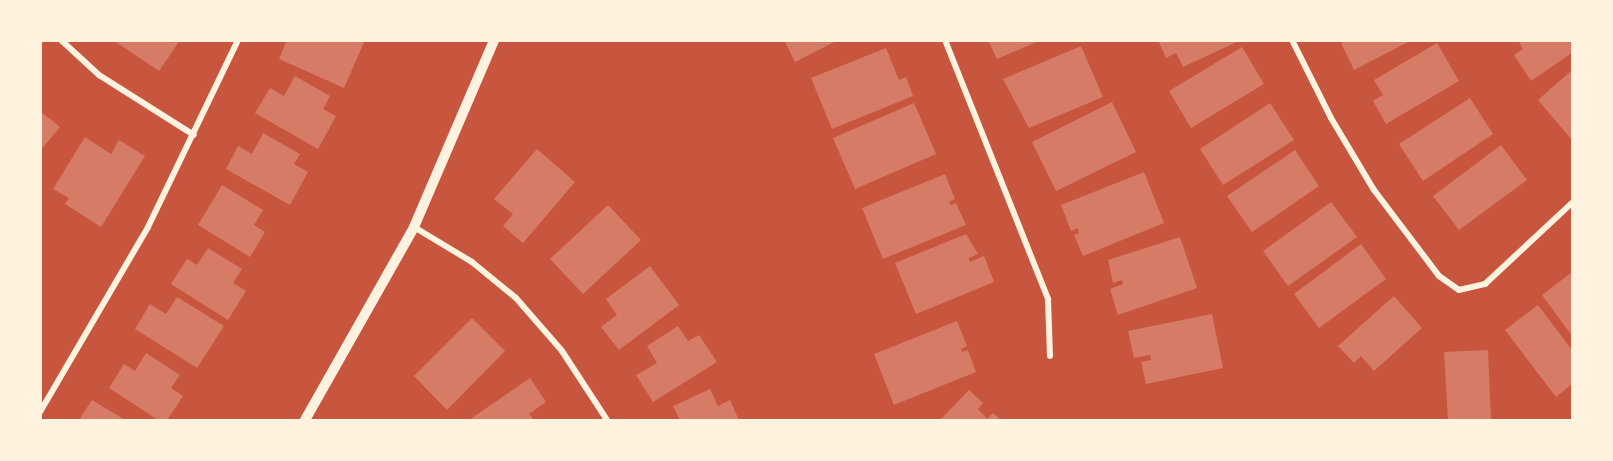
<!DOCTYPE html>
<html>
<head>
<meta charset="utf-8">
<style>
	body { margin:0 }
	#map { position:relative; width:1613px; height:461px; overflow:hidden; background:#c8553d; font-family:"Zilla Slab",serif }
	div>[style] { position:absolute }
	.building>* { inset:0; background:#d67c66 }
	.minor>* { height:6px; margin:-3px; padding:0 3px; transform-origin:3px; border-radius:3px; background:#fff3e0 }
	.tertiary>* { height:10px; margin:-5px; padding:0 5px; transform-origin:5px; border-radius:5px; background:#fff3e0 }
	span { translate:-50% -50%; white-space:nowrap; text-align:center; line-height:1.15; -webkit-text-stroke:6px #fff3e0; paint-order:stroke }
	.frame { position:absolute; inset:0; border:42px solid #fff3e0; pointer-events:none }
</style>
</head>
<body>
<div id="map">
	<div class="building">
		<div style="clip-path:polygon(113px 40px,180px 40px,159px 71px)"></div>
		<div style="clip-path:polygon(287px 40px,365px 40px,344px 88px,279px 59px)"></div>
		<div style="clip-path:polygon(784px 40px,838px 40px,795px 62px)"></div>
		<div style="clip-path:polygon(988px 40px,1041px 40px,997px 59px)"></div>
		<div style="clip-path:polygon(1158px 40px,1241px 40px,1183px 67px,1176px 53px,1166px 58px)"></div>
		<div style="clip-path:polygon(1345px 40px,1412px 40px,1354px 70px,1341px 43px)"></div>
		<div style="clip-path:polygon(1518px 40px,1572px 40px,1572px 53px,1531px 81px,1514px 55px,1523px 49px)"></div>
		<div style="clip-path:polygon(1437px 43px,1459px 81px,1386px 124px,1373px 101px,1383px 95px,1374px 80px)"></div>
		<div style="clip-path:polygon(1081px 46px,1103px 97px,1029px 128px,1003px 79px)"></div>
		<div style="clip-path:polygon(1242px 47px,1264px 84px,1191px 128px,1169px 91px)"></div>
		<div style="clip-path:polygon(886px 48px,899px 80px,906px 77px,913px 96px,832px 129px,811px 78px)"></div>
		<div style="clip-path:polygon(1572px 70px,1572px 140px,1538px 100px)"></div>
		<div style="clip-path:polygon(295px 76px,330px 96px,323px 109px,336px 116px,318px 149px,255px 113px,270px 88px,284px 96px)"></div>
		<div style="clip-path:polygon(1470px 98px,1493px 134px,1423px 181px,1399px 144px)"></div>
		<div style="clip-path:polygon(1112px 102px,1136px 152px,1056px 191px,1032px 142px)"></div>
		<div style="clip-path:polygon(914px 103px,936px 154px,855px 189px,833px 138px)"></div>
		<div style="clip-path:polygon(1270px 103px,1294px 140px,1223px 185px,1200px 149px)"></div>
		<div style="clip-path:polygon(40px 111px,60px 127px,40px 151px)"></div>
		<div style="clip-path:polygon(263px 133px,300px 154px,294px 164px,308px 172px,290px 205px,226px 169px,238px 146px,252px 154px)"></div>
		<div style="clip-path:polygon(85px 137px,111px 154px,119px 140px,145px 156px,101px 227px,65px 204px,69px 198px,53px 189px)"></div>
		<div style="clip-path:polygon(1501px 145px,1527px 180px,1459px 230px,1433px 196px)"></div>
		<div style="clip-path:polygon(537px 149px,575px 182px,523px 243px,503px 226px,513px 214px,494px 199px)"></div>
		<div style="clip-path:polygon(1295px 150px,1319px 186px,1252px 232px,1227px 196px)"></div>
		<div style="clip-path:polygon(1144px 172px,1164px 223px,1083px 256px,1074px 235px,1079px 233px,1078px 228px,1071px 231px,1061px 205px)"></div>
		<div style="clip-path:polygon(945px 174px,955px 199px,949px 202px,951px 205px,956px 203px,966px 225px,883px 259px,862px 208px)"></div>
		<div style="clip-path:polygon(222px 185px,263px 210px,254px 225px,265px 232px,250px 257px,198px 225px)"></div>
		<div style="clip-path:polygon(1331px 202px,1357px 237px,1288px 286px,1263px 251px)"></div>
		<div style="clip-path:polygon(608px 205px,641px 240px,583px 294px,550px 259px)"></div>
		<div style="clip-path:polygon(966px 234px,978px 254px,969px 258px,970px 262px,984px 256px,994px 282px,916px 314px,895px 263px)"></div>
		<div style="clip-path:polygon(1180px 237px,1197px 288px,1118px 315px,1110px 289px,1123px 284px,1122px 280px,1113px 283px,1108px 260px)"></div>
		<div style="clip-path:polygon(1361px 244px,1386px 279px,1319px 328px,1294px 294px)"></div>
		<div style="clip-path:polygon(208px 248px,242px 269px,233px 283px,246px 291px,228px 320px,171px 284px,187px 259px,197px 265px)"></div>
		<div style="clip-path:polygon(650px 266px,679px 305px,619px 350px,601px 327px,617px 315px,606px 299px)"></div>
		<div style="clip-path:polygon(1572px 272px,1572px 336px,1542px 295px)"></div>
		<div style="clip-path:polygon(1394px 296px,1422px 328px,1374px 371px,1361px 356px,1354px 363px,1338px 346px)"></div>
		<div style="clip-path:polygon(177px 297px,224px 326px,197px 368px,135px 329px,150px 304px,166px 314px)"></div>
		<div style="clip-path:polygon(1538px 305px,1572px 350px,1572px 384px,1556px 397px,1505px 330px)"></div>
		<div style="clip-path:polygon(1212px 314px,1223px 368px,1146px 384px,1141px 362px,1151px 360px,1150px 355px,1134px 358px,1128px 331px)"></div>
		<div style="clip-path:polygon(472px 318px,505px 351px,447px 410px,414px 376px)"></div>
		<div style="clip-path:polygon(957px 321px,967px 346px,961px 349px,962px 352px,968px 350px,976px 372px,894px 405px,874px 354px)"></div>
		<div style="clip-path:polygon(678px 326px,688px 341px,699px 335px,717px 362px,653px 402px,636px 375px,657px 363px,647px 346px)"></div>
		<div style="clip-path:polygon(1488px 350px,1491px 420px,1448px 420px,1444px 352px)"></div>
		<div style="clip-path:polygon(146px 353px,180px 375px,171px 388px,183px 396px,167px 420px,158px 420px,109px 388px,124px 364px,135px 371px)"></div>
		<div style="clip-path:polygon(530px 378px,546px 402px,529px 414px,534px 420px,469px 420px)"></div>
		<div style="clip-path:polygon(710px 389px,718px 406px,730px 400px,739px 420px,680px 420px,673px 406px)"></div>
		<div style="clip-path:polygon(969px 390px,983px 403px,978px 409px,987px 419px,993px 413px,1001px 420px,940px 420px)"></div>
		<div style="clip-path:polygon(92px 400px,125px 420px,79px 420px)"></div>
	</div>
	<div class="minor">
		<div style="left:61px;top:40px;width:52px;rotate:42.6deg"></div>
		<div style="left:99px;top:75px;width:112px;rotate:32.3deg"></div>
		<div style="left:945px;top:40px;width:279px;rotate:68.3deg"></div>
		<div style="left:1048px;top:299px;width:57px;rotate:88deg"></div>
		<div style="left:1292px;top:40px;width:87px;rotate:63.4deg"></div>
		<div style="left:1331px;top:118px;width:84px;rotate:59.2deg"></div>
		<div style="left:1374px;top:190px;width:108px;rotate:52.9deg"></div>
		<div style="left:1439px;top:276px;width:24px;rotate:35deg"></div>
		<div style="left:1459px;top:290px;width:27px;rotate:-13deg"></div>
		<div style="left:1485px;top:284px;width:119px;rotate:-43deg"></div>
		<div style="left:414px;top:227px;width:68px;rotate:31.1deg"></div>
		<div style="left:472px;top:262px;width:57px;rotate:39.3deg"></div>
		<div style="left:516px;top:298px;width:70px;rotate:49deg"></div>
		<div style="left:562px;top:351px;width:82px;rotate:56.9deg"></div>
		<div style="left:40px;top:412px;width:214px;rotate:-59.7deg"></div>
		<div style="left:148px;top:227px;width:208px;rotate:-64.3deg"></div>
	</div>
	<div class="tertiary">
		<div style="left:305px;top:420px;width:222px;rotate:-60.5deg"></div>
		<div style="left:414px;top:227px;width:203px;rotate:-66.8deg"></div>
	</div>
	<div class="frame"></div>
</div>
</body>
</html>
